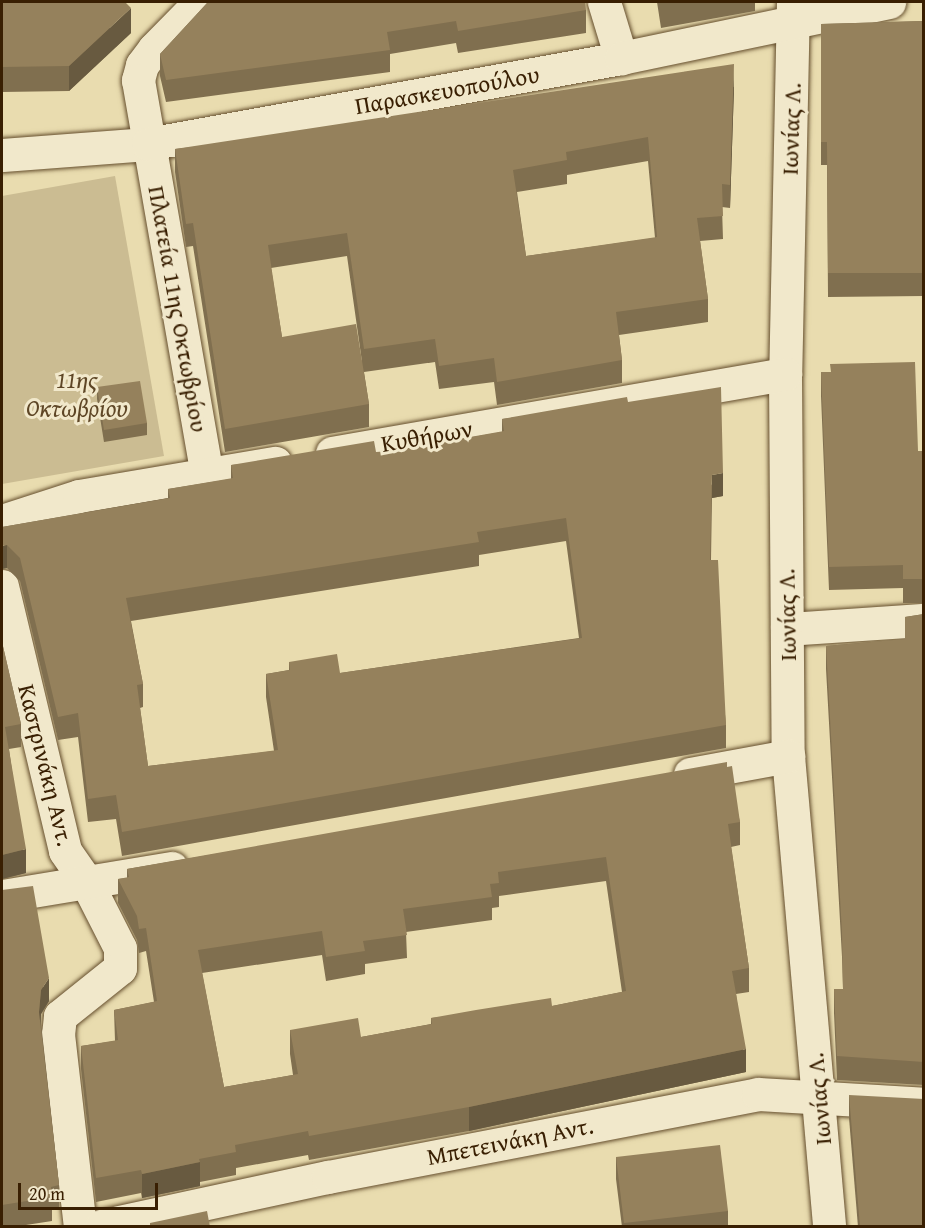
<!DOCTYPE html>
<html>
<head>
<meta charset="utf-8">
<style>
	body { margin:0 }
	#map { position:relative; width:925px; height:1228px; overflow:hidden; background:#e9dcaf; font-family:"Gentium Book Plus",serif }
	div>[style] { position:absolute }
	.green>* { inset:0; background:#cbbc92 }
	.roads { filter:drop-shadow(0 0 2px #654e2d) drop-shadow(0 0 2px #654e2d) }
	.minor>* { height:33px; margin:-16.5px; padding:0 16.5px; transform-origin:16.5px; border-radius:16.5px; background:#f1e8cb }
	.wall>* { inset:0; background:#806f4f }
	.shaded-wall>* { inset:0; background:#685a40 }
	.building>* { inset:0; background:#95815c }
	span { translate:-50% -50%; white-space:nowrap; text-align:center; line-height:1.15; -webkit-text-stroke:6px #f1e8cb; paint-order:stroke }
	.street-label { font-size:24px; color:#391f02 }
	.park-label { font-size:24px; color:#5e4626; font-style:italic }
	.frame { position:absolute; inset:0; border:3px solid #391f02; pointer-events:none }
	.scale { position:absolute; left:18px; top:1183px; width:140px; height:27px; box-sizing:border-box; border:3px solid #391f02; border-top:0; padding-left:8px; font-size:18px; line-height:21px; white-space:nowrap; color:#391f02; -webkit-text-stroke:4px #f1e8cb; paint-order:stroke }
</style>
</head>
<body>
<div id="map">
	<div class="green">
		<div style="clip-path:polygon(115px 176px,164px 456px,2px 484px,2px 196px)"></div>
	</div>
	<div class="roads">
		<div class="minor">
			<div style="left:200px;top:2px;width:66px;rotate:134.4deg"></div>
			<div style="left:154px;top:49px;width:20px;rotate:127deg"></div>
			<div style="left:142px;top:65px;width:16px;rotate:105deg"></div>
			<div style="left:138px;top:80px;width:400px;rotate:80.1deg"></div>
			<div style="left:604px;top:2px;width:59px;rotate:73.1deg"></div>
			<div style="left:793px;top:2px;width:372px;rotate:91.2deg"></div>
			<div style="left:785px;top:374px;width:382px;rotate:89.6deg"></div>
			<div style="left:788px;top:756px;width:472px;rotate:85deg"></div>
			<div style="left:2px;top:155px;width:146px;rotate:-4.3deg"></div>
			<div style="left:148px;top:144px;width:481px;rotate:-10.3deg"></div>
			<div style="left:621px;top:58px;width:274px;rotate:-11.8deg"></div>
			<div style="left:332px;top:453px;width:460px;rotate:-9.9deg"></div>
			<div style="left:2px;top:521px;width:81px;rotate:-18deg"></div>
			<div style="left:79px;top:496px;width:199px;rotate:-9.6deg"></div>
			<div style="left:2px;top:586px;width:272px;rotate:76.6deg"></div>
			<div style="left:65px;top:851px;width:39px;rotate:55deg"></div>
			<div style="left:87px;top:883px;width:73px;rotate:63.1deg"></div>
			<div style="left:120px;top:948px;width:20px;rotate:90deg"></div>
			<div style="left:120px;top:968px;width:77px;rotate:141.3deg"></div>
			<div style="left:60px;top:1016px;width:18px;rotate:96deg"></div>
			<div style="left:58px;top:1034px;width:193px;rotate:83.5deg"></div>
			<div style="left:787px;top:629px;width:137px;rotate:-3.8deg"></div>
			<div style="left:690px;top:774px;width:100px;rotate:-10.4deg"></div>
			<div style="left:2px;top:896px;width:172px;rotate:-9.4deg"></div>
			<div style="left:101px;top:1226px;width:232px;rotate:-12.2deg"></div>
			<div style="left:328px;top:1177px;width:438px;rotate:-10.9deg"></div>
			<div style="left:758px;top:1094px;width:166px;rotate:3.4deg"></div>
		</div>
	</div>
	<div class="wall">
		<div style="clip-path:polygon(2px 2px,131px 33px,69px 91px,2px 92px)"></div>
		<div style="clip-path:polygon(208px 2px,586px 10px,586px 33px,458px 53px,456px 43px,390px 54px,390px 72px,166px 102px,160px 76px,160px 54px)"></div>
		<div style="clip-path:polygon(657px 2px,755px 2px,755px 11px,661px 28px)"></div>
		<div style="clip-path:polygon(924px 21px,924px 296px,828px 297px,827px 165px,821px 165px,821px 24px)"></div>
		<div style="clip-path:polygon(evenodd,734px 87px,730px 208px,722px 207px,723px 239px,700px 241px,708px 299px,708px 322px,619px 335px,622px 360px,622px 383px,497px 405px,494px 382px,439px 389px,435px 362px,364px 372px,369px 404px,369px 427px,225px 452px,193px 246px,186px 247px,175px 172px,175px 149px,734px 87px,648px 161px,655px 238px,526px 256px,517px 192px,567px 184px,567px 175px,648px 161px,734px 87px,347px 256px,362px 362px,282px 337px,271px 268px,347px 256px)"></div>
		<div style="clip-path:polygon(821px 372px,918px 451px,924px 451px,924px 603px,903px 603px,903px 588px,829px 590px,821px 396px)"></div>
		<div style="clip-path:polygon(97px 387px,147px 423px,147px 435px,104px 442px,97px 399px)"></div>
		<div style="clip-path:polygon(evenodd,628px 402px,723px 496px,712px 498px,711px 560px,726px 725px,726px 748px,122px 856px,116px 819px,88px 822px,78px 737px,58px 740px,20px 581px,7px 568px,2px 527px,168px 498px,168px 489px,231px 479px,231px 465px,391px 451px,502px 432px,502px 419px,628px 402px,566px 541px,579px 638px,340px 673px,289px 662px,289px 670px,266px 674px,266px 697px,274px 751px,148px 766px,140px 708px,143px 707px,143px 684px,131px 621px,479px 566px,479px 555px,566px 541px)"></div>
		<div style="clip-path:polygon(924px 614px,924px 1085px,837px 1080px,834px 1013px,834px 989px,843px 989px,842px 957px,826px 669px,826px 646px,905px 639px,905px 617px)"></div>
		<div style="clip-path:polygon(2px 642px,21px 724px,21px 747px,9px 749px,26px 873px,2px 879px)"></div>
		<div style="clip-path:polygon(evenodd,727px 767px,740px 822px,740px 845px,731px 847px,749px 968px,749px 992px,736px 994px,746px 1072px,469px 1131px,309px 1160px,308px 1155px,236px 1168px,236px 1175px,200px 1182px,200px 1186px,142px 1198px,141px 1193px,96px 1202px,81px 1069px,81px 1046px,115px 1041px,114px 1010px,154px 1002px,146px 951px,139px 953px,137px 940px,118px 903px,118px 879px,127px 878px,127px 869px,727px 767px,606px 881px,622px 992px,552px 1006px,431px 1018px,431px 1024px,361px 1037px,290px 1030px,290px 1054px,293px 1075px,224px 1087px,202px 973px,322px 955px,326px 981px,365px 974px,365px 964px,407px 958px,406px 932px,492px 920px,492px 908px,499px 907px,499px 896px,606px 881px)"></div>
		<div style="clip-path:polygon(2px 890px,49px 1001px,41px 1014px,41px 1023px,59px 1185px,59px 1209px,52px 1210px,52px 1221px,13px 1227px,2px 1227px)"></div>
		<div style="clip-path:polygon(849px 1095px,924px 1227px,858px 1227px,849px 1118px)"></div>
		<div style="clip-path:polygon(616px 1157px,728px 1211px,728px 1227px,622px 1227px,616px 1179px)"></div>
	</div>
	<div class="shaded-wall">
		<div style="clip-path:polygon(131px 8px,131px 33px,69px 91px,69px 66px)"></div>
		<div style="clip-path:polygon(734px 64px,734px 87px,730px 208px,730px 185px)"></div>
		<div style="clip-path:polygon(723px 473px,723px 496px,712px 498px,712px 475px)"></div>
		<div style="clip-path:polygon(7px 545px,7px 568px,2px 569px,2px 546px)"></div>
		<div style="clip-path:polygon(26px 849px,26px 873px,2px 879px,2px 855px)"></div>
		<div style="clip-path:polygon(49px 978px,49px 1001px,41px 1014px,39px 1036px,39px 1012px,41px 990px)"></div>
		<div style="clip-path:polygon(746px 1049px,746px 1072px,469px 1131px,469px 1107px)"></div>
		<div style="clip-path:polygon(200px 1162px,200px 1186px,142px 1198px,142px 1174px)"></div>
	</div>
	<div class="building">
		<div style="clip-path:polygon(2px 2px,125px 2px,131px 8px,69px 66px,2px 67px)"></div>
		<div style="clip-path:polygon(208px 2px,585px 2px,586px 10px,458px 31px,456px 21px,387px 32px,390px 50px,166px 80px,160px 54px)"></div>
		<div style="clip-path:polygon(924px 21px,924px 273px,828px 273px,827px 142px,821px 142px,821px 24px)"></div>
		<div style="clip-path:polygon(evenodd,734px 64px,730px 185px,722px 184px,723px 216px,697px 218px,708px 299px,616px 312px,622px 360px,497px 382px,494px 358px,439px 366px,435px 339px,364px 349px,347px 233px,268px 245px,282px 337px,356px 324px,369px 404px,225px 429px,193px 223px,186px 224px,175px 149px,734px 64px,648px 137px,657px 237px,526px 256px,513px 170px,567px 160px,566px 152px,648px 137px)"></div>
		<div style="clip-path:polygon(915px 362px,918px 451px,924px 451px,924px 579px,903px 579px,903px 565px,829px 567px,821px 372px,831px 372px,830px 364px)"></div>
		<div style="clip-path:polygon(140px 381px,147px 423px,104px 430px,97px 387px)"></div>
		<div style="clip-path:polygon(evenodd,721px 387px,723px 473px,712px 475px,710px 560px,718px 560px,726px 725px,122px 832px,116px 795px,88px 799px,78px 713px,58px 717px,20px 558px,7px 545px,2px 546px,2px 527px,170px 498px,168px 489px,233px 478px,231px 465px,374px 441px,376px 452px,391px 451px,504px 431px,502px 419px,627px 397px,628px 402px,721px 387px,566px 518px,582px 638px,340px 673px,337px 654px,289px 662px,290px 670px,266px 674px,278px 750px,148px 766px,137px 685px,143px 684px,126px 598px,479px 542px,477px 532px,566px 518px)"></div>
		<div style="clip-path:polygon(924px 614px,924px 1062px,837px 1056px,834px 989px,843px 989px,842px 933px,826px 646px,905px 639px,905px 617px)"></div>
		<div style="clip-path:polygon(2px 642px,21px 724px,5px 727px,26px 849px,2px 855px)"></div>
		<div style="clip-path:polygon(evenodd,727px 762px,727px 767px,732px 766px,740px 822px,728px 824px,749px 968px,732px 971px,746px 1049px,469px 1107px,309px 1136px,308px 1131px,235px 1145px,236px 1152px,199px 1159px,200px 1162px,142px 1174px,141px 1170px,96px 1178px,81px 1046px,118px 1040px,114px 1010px,157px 1001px,146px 928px,139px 929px,137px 916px,118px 879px,129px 877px,127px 869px,727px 762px,606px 857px,626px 991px,552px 1006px,551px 998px,476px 1010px,431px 1018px,432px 1024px,361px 1037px,358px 1018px,290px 1030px,298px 1074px,224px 1087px,198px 950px,322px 931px,326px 957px,365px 951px,363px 941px,407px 935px,403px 909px,492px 897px,490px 884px,499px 883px,498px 872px,606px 857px)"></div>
		<div style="clip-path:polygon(33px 886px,49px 978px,41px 990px,39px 1012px,59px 1185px,51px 1187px,52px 1197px,2px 1205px,2px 890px)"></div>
		<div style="clip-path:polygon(849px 1095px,924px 1099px,924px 1227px,860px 1227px)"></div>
		<div style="clip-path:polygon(720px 1145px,728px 1211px,624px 1223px,616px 1157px)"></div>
		<div style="clip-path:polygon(207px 1211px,210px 1227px,150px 1227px,150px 1223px)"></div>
	</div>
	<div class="street-label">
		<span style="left:447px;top:90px;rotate:-10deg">Παρασκευοπούλου</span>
		<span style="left:791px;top:129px;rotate:-88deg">Ιωνίας Λ.</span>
		<span style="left:178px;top:309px;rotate:80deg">Πλατεία 11ης Οκτωβρίου</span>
		<span style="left:427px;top:436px;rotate:-10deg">Κυθήρων</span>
		<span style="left:787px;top:615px;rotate:-91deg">Ιωνίας Λ.</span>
		<span style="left:46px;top:765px;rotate:76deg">Καστρινάκη Αντ.</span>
		<span style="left:819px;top:1099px;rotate:-95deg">Ιωνίας Λ.</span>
		<span style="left:510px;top:1141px;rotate:-11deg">Μπετεινάκη Αντ.</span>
	</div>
	<div class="park-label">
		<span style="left:77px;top:394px">11ης<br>Οκτωβρίου</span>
	</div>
	<div class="frame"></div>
	<div class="scale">20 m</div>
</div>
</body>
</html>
